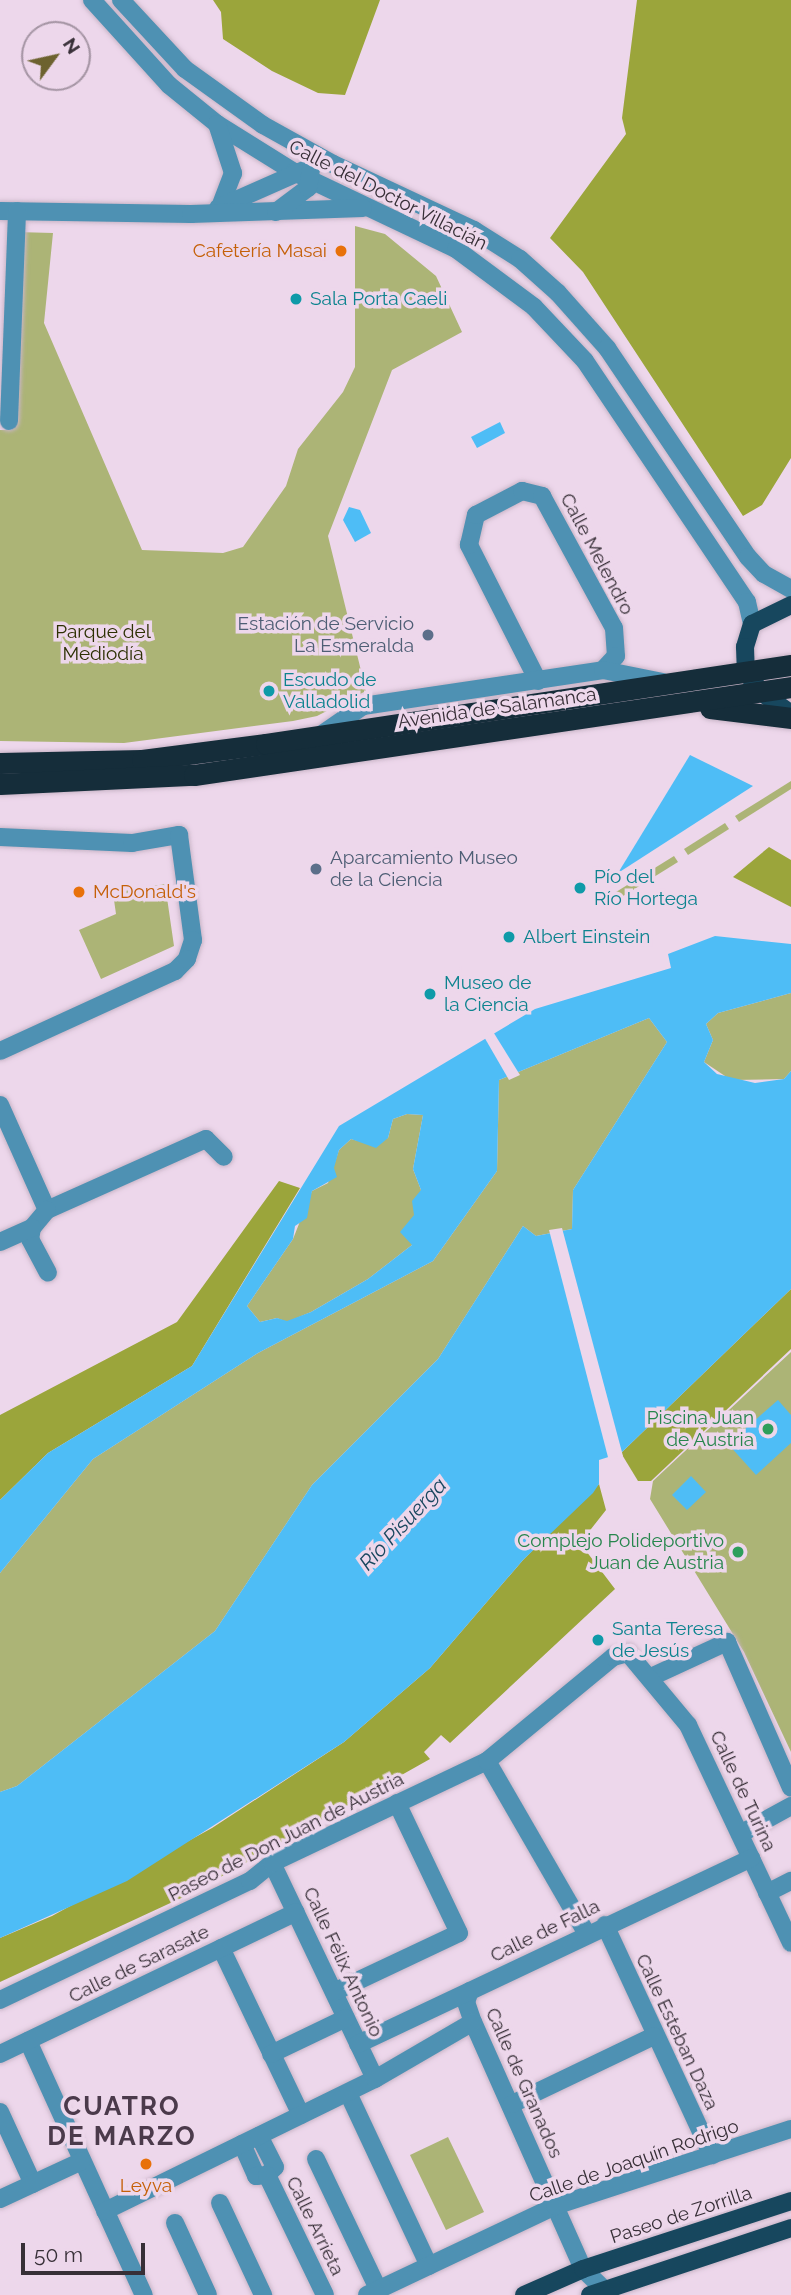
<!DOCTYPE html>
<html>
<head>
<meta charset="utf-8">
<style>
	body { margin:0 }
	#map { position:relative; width:791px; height:2295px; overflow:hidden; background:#edd7eb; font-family:Raleway,sans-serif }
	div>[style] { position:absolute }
	.green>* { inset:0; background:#acb476 }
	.forest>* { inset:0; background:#9ba53b }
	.water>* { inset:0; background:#4ebdf6 }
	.pier>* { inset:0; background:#edd7eb }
	.roads { filter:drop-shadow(0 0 2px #c9b5c7) drop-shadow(0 0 2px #c9b5c7) }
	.minor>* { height:18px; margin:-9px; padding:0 9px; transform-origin:9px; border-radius:9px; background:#4e91b3 }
	.major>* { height:18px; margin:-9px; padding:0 9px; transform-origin:9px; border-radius:9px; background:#17475e }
	.highway>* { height:21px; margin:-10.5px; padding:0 10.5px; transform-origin:10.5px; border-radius:10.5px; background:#152d3a }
	.dots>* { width:19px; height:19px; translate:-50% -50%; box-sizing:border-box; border:4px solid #edd7eb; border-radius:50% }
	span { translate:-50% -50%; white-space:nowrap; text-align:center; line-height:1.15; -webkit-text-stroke:7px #edd7eb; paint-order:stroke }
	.street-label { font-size:19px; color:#372f37 }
	.food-label { font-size:19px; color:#c56008 }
	.right { translate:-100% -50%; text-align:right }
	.left { translate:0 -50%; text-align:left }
	.culture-label { font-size:19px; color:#0d838f }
	.service-label { font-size:19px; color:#4e5e75 }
	.park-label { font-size:19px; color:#2d3003 }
	.leisure-label { font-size:19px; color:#27864d }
	.water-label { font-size:21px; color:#19475f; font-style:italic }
	.district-label { font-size:26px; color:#4b3a4b; font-weight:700; letter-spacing:2px }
	.north { position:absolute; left:21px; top:21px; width:70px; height:70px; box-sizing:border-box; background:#edd7eb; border:2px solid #a494a3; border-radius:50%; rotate:57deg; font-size:19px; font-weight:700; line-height:28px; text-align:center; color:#372f37 }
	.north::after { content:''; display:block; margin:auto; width:24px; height:32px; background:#6d622f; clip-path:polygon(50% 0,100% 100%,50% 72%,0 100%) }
	.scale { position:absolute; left:21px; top:2243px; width:124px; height:32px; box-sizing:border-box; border:4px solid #372f37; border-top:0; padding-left:9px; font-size:21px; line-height:24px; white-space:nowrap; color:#372f37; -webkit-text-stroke:5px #edd7eb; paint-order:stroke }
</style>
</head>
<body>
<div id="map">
	<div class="green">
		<div style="clip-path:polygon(355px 226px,385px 234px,436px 276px,462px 332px,392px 370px,328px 536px,366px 691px,317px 716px,293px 721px,124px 743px,0 741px,0 430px,12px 430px,16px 232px,53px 233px,44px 323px,142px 550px,223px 553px,243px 547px,286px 486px,298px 449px,343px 392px,355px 367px)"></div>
		<div style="clip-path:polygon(791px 781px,791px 789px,739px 822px,735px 816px)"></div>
		<div style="clip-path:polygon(725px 823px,729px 829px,688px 855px,684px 849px)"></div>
		<div style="clip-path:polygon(674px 856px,678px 862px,620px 898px,616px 892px)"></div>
		<div style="clip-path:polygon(165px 884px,174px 946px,101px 979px,79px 930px,116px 914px,113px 893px)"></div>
		<div style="clip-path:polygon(791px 993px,791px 1071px,784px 1079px,731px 1080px,704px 1062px,713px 1040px,706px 1024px,718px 1013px)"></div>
		<div style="clip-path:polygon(649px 1018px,667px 1042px,573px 1190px,572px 1229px,536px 1236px,523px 1226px,438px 1359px,312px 1485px,215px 1631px,17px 1786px,0 1792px,0 1573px,93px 1459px,258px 1353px,433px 1261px,497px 1171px,499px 1080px)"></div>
		<div style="clip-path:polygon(407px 1114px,423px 1115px,413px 1169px,421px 1190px,412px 1245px,368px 1279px,311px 1312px,287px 1322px,277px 1318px,260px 1322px,247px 1306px,293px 1239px,312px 1191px,328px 1183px,339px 1150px,351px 1139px,366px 1143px,388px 1138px,393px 1119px)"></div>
		<div style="clip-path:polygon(791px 1352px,791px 1752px,744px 1652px,650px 1499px,653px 1481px)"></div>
		<div style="clip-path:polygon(448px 2137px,484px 2212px,446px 2230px,410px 2155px)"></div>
	</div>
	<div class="forest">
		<div style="clip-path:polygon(213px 0,380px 0,345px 95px,318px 93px,272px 71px,223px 39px,221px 12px)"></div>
		<div style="clip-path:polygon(637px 0,791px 0,791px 458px,762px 505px,743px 516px,583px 272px,550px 238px,626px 134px,622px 118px)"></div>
		<div style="clip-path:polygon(769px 847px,791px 860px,791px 907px,733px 877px)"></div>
		<div style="clip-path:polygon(279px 1181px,300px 1188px,192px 1366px,48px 1453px,0 1500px,0 1415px,177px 1322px)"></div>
		<div style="clip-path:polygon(791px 1289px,791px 1349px,651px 1481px,638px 1481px,621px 1453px)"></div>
		<div style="clip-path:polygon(599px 1484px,606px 1510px,580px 1543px,615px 1589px,450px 1743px,441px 1735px,424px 1752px,430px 1759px,192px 1893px,0 1982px,0 1938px,52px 1916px,212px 1828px,344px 1742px,430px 1668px,523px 1560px)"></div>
	</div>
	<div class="water">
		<div style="clip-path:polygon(500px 422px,505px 433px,477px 448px,471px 437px)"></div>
		<div style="clip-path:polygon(349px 507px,360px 510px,371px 533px,355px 542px,343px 520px)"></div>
		<div style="clip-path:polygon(690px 755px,753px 786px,618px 873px)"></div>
		<div style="clip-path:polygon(evenodd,715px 936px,791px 944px,791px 993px,718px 1013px,706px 1024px,713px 1040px,704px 1062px,717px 1074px,755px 1083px,784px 1079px,791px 1071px,791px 1289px,621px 1453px,599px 1460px,599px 1484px,593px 1493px,523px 1560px,430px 1668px,344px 1742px,127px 1881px,0 1938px,0 1792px,17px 1786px,215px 1631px,312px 1485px,438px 1359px,523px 1226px,536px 1236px,572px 1229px,573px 1190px,667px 1042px,649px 1018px,499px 1080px,497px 1171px,433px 1261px,258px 1353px,93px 1459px,0 1573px,0 1500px,48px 1453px,192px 1366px,339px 1126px,535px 1009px,671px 968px,668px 954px,715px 936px,407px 1114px,423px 1115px,413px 1169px,421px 1190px,412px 1201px,414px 1215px,400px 1232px,412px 1245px,368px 1279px,311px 1312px,287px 1321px,277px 1318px,260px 1322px,247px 1306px,293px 1239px,295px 1226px,307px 1218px,312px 1191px,337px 1177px,334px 1168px,339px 1150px,351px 1139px,376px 1148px,388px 1138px,393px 1119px,407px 1114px)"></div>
		<div style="clip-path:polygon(778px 1400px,791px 1415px,791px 1443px,756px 1475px,728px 1444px)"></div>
		<div style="clip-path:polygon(691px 1476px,706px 1492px,687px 1510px,672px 1495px)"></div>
	</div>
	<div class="pier">
		<div style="clip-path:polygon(492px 1030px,520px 1075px,509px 1080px,483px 1035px)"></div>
		<div style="clip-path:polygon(562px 1228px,623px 1456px,609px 1461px,549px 1230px)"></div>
	</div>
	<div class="roads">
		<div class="minor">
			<div style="left:92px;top:0;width:115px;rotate:47.8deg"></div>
			<div style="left:169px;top:85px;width:62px;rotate:39.1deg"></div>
			<div style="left:217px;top:124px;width:91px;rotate:31.9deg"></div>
			<div style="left:294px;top:172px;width:179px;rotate:25.4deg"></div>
			<div style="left:456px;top:249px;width:97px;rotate:36.6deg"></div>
			<div style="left:534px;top:307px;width:74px;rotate:46.6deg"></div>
			<div style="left:585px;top:361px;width:290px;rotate:56.1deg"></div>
			<div style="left:747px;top:602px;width:23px;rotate:77deg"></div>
			<div style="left:121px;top:0;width:94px;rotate:47.2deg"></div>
			<div style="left:185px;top:69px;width:96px;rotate:35.7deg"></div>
			<div style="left:263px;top:125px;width:80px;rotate:29.1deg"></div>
			<div style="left:333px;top:164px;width:156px;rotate:25.1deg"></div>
			<div style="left:474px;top:230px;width:54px;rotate:32.2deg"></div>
			<div style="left:520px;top:259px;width:51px;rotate:41.8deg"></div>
			<div style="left:558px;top:293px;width:74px;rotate:48.3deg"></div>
			<div style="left:607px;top:348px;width:252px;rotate:56deg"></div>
			<div style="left:748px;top:557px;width:23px;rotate:47deg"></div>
			<div style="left:764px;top:574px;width:31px;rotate:29deg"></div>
			<div style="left:217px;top:124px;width:52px;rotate:71.9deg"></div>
			<div style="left:233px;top:173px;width:36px;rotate:111deg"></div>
			<div style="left:218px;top:208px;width:94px;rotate:-23.8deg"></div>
			<div style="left:0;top:211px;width:191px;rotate:0.9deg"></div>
			<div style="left:191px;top:214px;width:172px;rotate:-2deg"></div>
			<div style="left:276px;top:212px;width:40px;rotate:-37deg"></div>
			<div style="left:308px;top:188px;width:18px;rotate:-81deg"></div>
			<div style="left:9px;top:421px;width:210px;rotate:-87.8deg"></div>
			<div style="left:538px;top:681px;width:153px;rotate:-116.9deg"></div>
			<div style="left:469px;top:545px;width:31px;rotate:-77deg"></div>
			<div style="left:476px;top:515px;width:52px;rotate:-27.6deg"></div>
			<div style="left:522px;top:491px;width:21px;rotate:14deg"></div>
			<div style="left:542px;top:496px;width:150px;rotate:61.4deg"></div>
			<div style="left:614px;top:628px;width:28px;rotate:86deg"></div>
			<div style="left:616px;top:656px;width:19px;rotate:133deg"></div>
			<div style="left:318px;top:737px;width:55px;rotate:-34.6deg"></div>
			<div style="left:363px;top:706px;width:243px;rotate:-8.5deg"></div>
			<div style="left:603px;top:670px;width:61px;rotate:11.3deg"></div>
			<div style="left:0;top:837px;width:132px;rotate:2.6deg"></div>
			<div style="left:132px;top:843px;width:48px;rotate:-9.7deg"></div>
			<div style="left:179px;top:835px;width:106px;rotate:82.4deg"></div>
			<div style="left:193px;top:940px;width:20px;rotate:108deg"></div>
			<div style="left:187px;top:959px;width:17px;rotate:135deg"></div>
			<div style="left:175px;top:971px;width:192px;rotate:155.4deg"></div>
			<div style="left:0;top:1105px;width:115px;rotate:65.9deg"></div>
			<div style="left:47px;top:1210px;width:174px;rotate:-24.1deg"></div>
			<div style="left:206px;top:1139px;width:25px;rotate:45deg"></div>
			<div style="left:47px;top:1210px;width:23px;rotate:130deg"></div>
			<div style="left:32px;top:1228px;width:11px;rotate:100deg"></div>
			<div style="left:30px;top:1239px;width:38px;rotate:62deg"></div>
			<div style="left:0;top:1242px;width:35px;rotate:-24deg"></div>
			<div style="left:651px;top:1677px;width:84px;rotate:-24.7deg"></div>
			<div style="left:727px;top:1642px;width:159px;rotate:66.3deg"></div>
			<div style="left:487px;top:1761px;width:200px;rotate:60deg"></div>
			<div style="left:740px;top:1834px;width:58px;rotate:-28.8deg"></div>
			<div style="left:272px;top:1863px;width:239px;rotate:64.5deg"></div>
			<div style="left:767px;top:1893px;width:27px;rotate:-27deg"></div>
			<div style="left:605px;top:1925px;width:254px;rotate:65.1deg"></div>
			<div style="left:221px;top:1948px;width:185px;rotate:64.4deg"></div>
			<div style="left:470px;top:1991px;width:12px;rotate:110deg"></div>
			<div style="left:466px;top:2002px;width:21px;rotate:71deg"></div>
			<div style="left:473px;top:2022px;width:270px;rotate:66deg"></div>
			<div style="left:583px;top:2269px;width:37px;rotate:44deg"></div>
			<div style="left:334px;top:1992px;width:138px;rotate:-25.3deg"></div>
			<div style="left:459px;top:1933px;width:144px;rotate:-115.5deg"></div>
			<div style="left:0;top:2000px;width:277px;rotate:-25.5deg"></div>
			<div style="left:250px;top:1881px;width:28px;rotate:-39deg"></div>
			<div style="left:272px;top:1863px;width:238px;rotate:-25.4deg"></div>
			<div style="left:487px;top:1761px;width:163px;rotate:-39.5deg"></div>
			<div style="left:613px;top:1657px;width:16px;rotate:-15deg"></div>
			<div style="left:628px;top:1653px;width:94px;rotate:50.2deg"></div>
			<div style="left:688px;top:1725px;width:241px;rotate:64.7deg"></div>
			<div style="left:28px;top:2041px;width:279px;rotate:65.5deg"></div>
			<div style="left:358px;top:2044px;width:435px;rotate:-25.3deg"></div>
			<div style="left:0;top:2054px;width:328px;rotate:-25.6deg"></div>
			<div style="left:271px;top:2054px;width:83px;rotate:-25.6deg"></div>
			<div style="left:348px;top:2093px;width:191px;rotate:64.9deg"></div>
			<div style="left:512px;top:2104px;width:157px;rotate:-25.6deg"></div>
			<div style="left:0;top:2112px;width:79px;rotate:65.4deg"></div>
			<div style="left:242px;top:2144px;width:35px;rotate:66deg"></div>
			<div style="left:256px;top:2176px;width:11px;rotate:-5deg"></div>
			<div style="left:267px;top:2175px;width:11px;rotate:-45deg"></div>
			<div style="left:275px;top:2167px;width:35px;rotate:-117deg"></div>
			<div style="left:316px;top:2159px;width:144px;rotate:64.5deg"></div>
			<div style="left:267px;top:2175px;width:133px;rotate:64.2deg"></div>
			<div style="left:0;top:2199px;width:90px;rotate:-24.9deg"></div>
			<div style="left:220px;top:2203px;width:102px;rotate:64.9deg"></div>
			<div style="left:105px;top:2211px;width:301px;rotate:-26.1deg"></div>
			<div style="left:375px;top:2079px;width:113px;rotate:-30.2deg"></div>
			<div style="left:175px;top:2223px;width:79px;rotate:65.4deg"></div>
			<div style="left:367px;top:2295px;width:208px;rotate:-25.3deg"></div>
			<div style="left:555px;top:2206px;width:248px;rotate:-18.1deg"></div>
		</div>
		<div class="major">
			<div style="left:791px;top:605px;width:43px;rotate:154deg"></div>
			<div style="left:752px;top:624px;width:24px;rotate:107deg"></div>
			<div style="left:745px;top:647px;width:25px;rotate:88deg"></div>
			<div style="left:746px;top:672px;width:25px;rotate:53deg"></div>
			<div style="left:761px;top:692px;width:37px;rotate:36deg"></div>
			<div style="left:524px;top:2295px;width:64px;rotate:-23.8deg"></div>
			<div style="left:583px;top:2269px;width:219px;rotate:-18.1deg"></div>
			<div style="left:590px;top:2295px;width:212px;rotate:-18.4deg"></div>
		</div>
		<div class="highway">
			<div style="left:710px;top:708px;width:82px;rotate:7deg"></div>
			<div style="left:0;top:763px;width:142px;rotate:-1.2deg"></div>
			<div style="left:142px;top:760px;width:125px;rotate:-7.4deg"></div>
			<div style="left:266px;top:744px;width:531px;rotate:-8.56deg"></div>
			<div style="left:0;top:784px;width:194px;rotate:-2.7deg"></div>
			<div style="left:194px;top:775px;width:603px;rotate:-8.39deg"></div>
		</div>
	</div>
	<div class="dots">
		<div style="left:341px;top:251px;background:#e8710a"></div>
		<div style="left:296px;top:299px;background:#0f9aa8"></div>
		<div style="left:428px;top:635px;background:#5c6f8a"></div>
		<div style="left:269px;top:691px;background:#0f9aa8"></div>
		<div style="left:316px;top:869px;background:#5c6f8a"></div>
		<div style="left:580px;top:888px;background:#0f9aa8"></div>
		<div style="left:79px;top:892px;background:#e8710a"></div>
		<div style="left:509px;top:937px;background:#0f9aa8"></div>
		<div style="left:430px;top:994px;background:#0f9aa8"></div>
		<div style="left:768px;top:1429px;background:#2e9e5b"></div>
		<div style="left:738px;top:1552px;background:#2e9e5b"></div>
		<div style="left:598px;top:1640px;background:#0f9aa8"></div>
		<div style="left:146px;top:2164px;background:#e8710a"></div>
	</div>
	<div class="street-label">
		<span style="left:388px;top:195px;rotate:27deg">Calle del Doctor Villacián</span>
		<span style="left:597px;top:554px;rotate:62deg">Calle Melendro</span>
		<span style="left:497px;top:708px;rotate:-8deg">Avenida de Salamanca</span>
		<span style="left:743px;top:1791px;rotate:65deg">Calle de Turina</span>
		<span style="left:286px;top:1837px;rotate:-27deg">Paseo de Don Juan de Austria</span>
		<span style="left:545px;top:1931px;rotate:-26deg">Calle de Falla</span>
		<span style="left:343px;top:1962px;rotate:65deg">Calle Félix Antonio</span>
		<span style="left:139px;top:1964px;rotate:-26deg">Calle de Sarasate</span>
		<span style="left:677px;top:2032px;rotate:65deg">Calle Esteban Daza</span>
		<span style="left:524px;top:2083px;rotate:66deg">Calle de Granados</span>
		<span style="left:634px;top:2161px;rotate:-19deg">Calle de Joaquín Rodrigo</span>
		<span style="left:681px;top:2215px;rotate:-18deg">Paseo de Zorrilla</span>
		<span style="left:315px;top:2226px;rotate:64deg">Calle Arrieta</span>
	</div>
	<div class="food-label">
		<span class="right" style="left:327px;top:251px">Cafetería Masai</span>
		<span class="left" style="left:93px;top:892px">McDonald's</span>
		<span style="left:146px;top:2186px">Leyva</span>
	</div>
	<div class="culture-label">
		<span class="left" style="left:310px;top:299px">Sala Porta Caeli</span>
		<span class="left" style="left:283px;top:691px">Escudo de<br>Valladolid</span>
		<span class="left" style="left:594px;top:888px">Pío del<br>Río Hortega</span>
		<span class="left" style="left:523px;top:937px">Albert Einstein</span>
		<span class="left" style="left:444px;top:994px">Museo de<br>la Ciencia</span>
		<span class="left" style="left:612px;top:1640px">Santa Teresa<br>de Jesús</span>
	</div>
	<div class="service-label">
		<span class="right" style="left:414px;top:635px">Estación de Servicio<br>La Esmeralda</span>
		<span class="left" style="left:330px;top:869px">Aparcamiento Museo<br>de la Ciencia</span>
	</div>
	<div class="park-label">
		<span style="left:103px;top:643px">Parque del<br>Mediodía</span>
	</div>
	<div class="leisure-label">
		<span class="right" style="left:754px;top:1429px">Piscina Juan<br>de Austria</span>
		<span class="right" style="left:724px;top:1552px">Complejo Polideportivo<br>Juan de Austria</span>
	</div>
	<div class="water-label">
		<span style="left:403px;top:1524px;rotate:-47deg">Río Pisuerga</span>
	</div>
	<div class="district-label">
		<span style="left:122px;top:2122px">CUATRO<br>DE MARZO</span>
	</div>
	<div class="north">N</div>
	<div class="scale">50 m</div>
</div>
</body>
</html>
